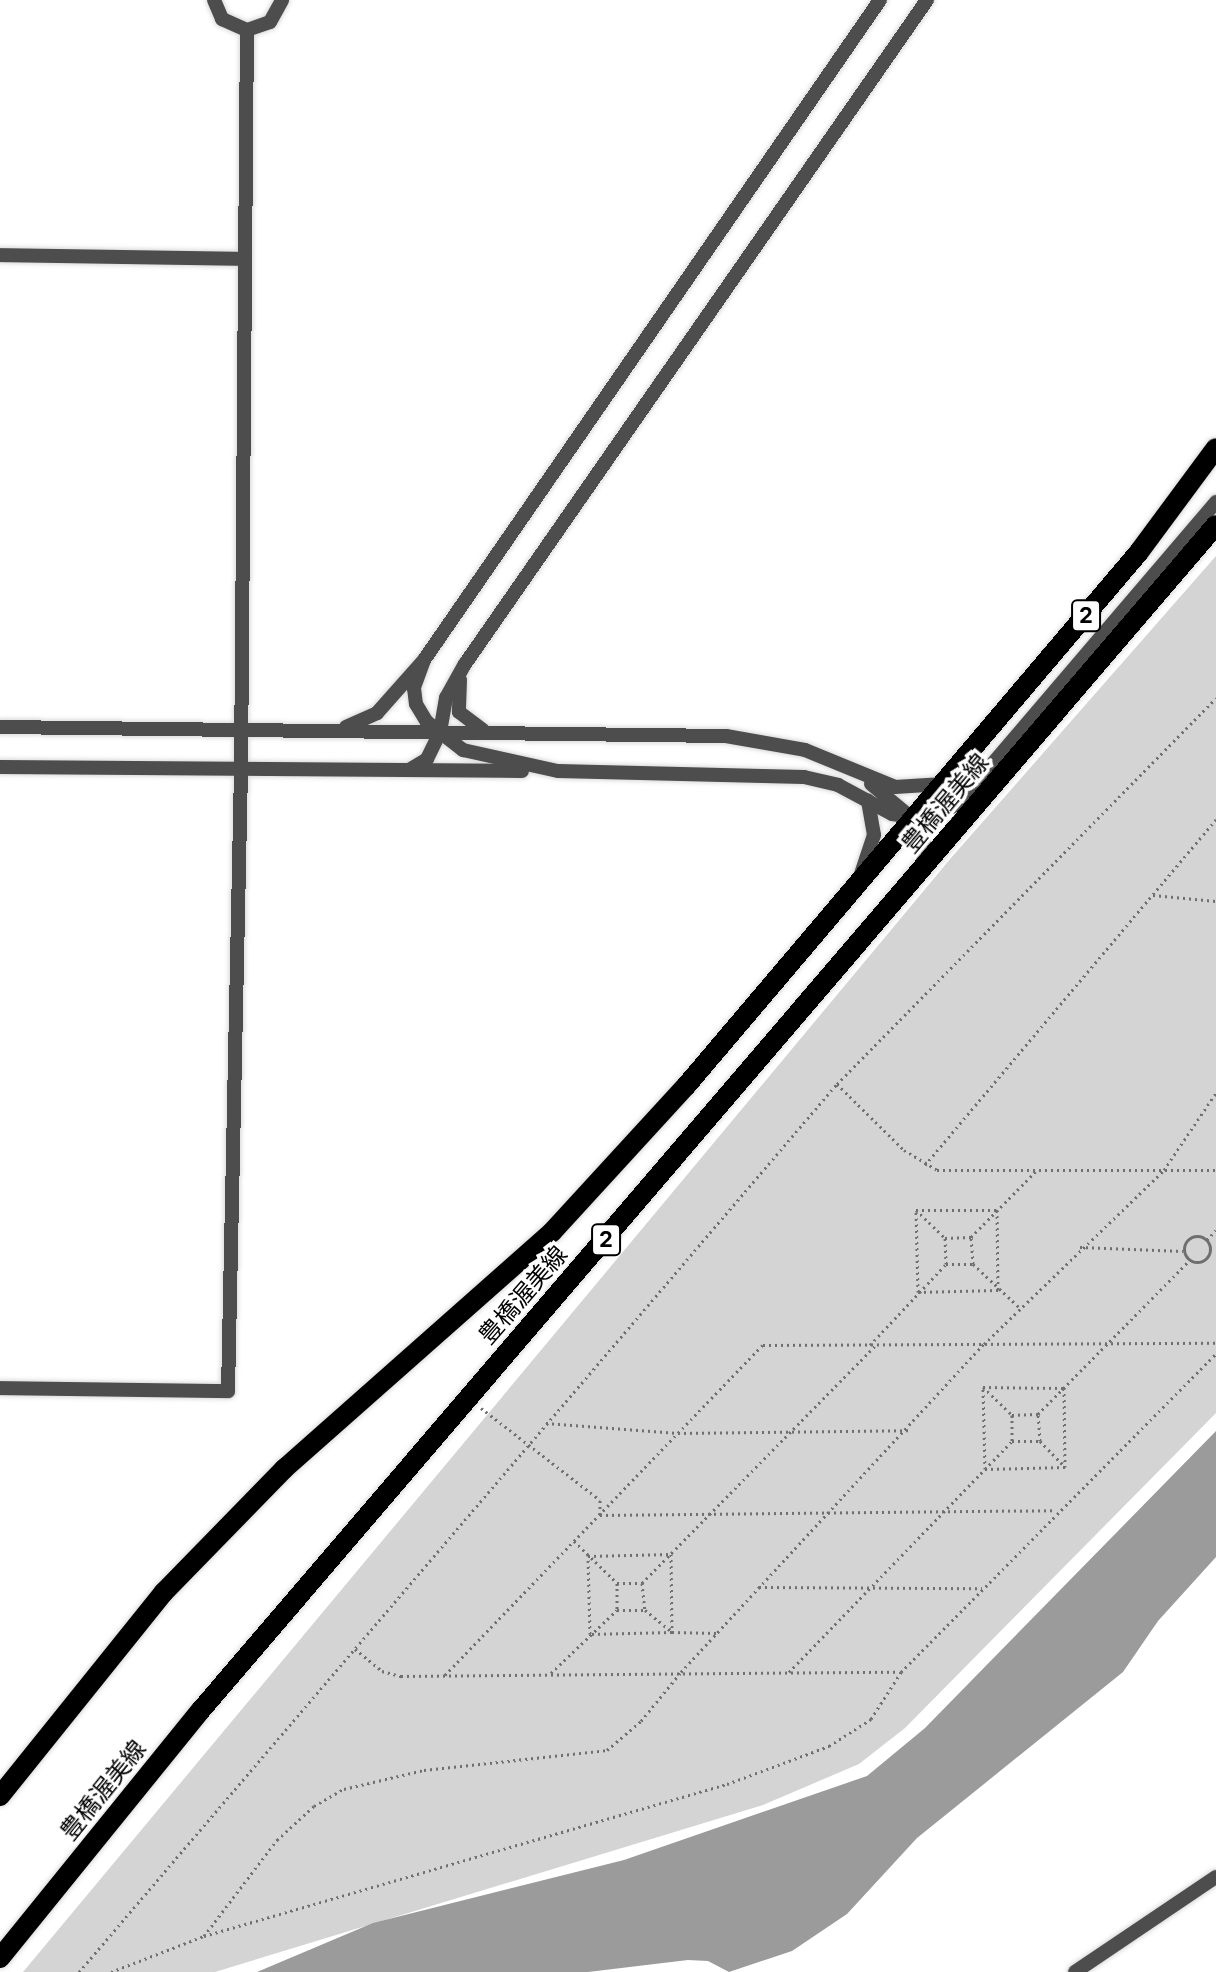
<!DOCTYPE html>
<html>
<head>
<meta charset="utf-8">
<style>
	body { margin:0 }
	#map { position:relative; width:1216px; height:1972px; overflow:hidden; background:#fff; font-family:Inter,"Noto Sans JP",sans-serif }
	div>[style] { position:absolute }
	.green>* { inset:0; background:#d4d4d4 }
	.water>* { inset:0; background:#9b9b9b }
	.path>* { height:3px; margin-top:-1.5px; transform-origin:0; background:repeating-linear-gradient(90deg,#6f6f6f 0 2px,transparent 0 6px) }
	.path>.ring { margin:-1.5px; padding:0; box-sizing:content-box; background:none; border:3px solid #6f6f6f; border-radius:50% }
	.roads { filter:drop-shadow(0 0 2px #dbdbdb) drop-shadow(0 0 2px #dbdbdb) }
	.minor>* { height:14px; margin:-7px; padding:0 7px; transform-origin:7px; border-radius:7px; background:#4d4d4d }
	.major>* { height:20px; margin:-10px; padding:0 10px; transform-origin:10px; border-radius:10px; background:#000 }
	span { translate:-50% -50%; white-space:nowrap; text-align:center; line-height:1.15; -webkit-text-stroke:7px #fff; paint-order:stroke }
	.shield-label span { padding:2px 6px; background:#fff; border:2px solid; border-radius:6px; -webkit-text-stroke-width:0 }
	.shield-label { font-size:22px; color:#000; font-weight:700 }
	.street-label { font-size:24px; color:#000 }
</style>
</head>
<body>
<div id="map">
	<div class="green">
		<div style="clip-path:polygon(1216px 556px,1216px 1413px,905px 1728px,859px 1764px,763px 1805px,215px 1972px,23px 1972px,951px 858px)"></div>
	</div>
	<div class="water">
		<div style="clip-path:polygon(1216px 1431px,1216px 1557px,1158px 1621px,1123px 1672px,917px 1838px,847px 1914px,792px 1951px,729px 1972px,708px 1961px,688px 1960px,588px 1972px,257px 1972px,373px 1923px,624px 1860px,867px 1776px,925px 1728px)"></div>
	</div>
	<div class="path">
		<div style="left:1153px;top:895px;width:63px;rotate:5.4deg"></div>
		<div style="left:837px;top:1084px;width:94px;rotate:44.6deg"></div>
		<div style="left:904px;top:1150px;width:39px;rotate:31deg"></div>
		<div style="left:937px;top:1170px;width:279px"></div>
		<div style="left:925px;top:1165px;width:452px;rotate:-49.9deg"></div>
		<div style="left:916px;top:1210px;width:81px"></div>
		<div style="left:997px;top:1210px;width:80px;rotate:89.3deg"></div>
		<div style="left:998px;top:1290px;width:80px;rotate:178.6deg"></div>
		<div style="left:918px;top:1292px;width:82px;rotate:-91.4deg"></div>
		<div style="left:916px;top:1210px;width:40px;rotate:44deg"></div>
		<div class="ring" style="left:1184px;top:1236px;width:23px;height:23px"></div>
		<div style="left:1207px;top:1240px;width:13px;rotate:-48deg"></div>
		<div style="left:1080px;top:1247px;width:103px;rotate:2.2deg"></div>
		<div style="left:946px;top:1264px;width:27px"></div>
		<div style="left:973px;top:1264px;width:27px;rotate:-94deg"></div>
		<div style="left:973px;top:1264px;width:64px;rotate:43.1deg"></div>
		<div style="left:870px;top:1345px;width:111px;rotate:-46.8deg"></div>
		<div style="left:946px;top:1264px;width:26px;rotate:-92deg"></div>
		<div style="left:945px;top:1238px;width:26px;rotate:-2deg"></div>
		<div style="left:971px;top:1237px;width:94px;rotate:-45.4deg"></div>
		<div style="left:983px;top:1387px;width:81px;rotate:0.7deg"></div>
		<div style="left:1064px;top:1388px;width:79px;rotate:89.3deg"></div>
		<div style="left:1065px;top:1467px;width:80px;rotate:178.6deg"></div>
		<div style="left:985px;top:1469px;width:82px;rotate:-91.4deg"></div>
		<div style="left:983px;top:1387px;width:40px;rotate:44deg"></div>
		<div style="left:481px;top:1408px;width:150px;rotate:37.7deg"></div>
		<div style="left:600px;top:1500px;width:15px;rotate:90deg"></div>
		<div style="left:600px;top:1515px;width:455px;rotate:-0.6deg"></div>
		<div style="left:546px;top:1423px;width:132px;rotate:4.3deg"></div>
		<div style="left:678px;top:1433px;width:231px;rotate:-0.7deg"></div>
		<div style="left:1012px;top:1441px;width:28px"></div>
		<div style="left:1040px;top:1441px;width:27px;rotate:-94deg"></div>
		<div style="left:1040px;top:1441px;width:36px;rotate:46deg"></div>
		<div style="left:574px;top:1541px;width:60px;rotate:44.3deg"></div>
		<div style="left:617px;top:1583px;width:25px"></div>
		<div style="left:642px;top:1583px;width:27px;rotate:84deg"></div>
		<div style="left:645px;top:1610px;width:35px;rotate:39deg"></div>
		<div style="left:672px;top:1632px;width:44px;rotate:1.3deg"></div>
		<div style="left:671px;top:1554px;width:78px;rotate:89.3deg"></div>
		<div style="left:672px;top:1632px;width:82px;rotate:178.6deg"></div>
		<div style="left:590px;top:1634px;width:78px;rotate:-91.5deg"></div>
		<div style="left:588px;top:1556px;width:83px;rotate:-1.4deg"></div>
		<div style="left:617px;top:1583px;width:27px;rotate:90deg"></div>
		<div style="left:617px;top:1610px;width:28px"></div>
		<div style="left:642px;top:1583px;width:332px;rotate:-45.5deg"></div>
		<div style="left:759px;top:1587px;width:223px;rotate:0.3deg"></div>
		<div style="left:355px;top:1649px;width:35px;rotate:39deg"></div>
		<div style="left:382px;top:1671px;width:20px;rotate:15deg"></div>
		<div style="left:401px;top:1676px;width:498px;rotate:-0.5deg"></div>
		<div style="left:789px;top:1672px;width:321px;rotate:-46deg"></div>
		<div style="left:1012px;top:1441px;width:26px;rotate:-90deg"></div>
		<div style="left:1012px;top:1415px;width:26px;rotate:-2deg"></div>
		<div style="left:1038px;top:1414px;width:215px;rotate:-45.4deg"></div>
		<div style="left:551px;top:1673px;width:91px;rotate:-43.7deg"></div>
		<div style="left:445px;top:1675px;width:458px;rotate:-46.1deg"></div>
		<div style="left:763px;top:1345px;width:453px;rotate:-0.3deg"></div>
		<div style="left:204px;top:1936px;width:121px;rotate:-52.8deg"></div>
		<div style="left:277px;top:1840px;width:50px;rotate:-42.6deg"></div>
		<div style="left:314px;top:1806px;width:34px;rotate:-30deg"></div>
		<div style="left:344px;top:1789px;width:82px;rotate:-13.4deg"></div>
		<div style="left:424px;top:1770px;width:184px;rotate:-6.2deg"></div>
		<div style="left:607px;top:1750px;width:45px;rotate:-40.5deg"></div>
		<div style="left:641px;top:1721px;width:63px;rotate:-50.8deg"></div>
		<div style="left:681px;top:1672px;width:447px;rotate:-47.3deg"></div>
		<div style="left:984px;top:1344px;width:250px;rotate:-44deg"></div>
		<div style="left:1164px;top:1170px;width:93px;rotate:-56deg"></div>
		<div style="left:79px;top:1972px;width:1168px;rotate:-49.52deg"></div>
		<div style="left:837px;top:1084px;width:541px;rotate:-45.52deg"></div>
		<div style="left:111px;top:1972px;width:100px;rotate:-21.2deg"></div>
		<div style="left:204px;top:1936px;width:545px;rotate:-16.21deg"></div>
		<div style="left:727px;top:1784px;width:109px;rotate:-20.4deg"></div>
		<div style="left:829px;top:1746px;width:50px;rotate:-32.7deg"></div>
		<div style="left:871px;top:1719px;width:56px;rotate:-57.4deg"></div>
		<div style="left:901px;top:1672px;width:448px;rotate:-45.3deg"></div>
	</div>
	<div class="roads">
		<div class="minor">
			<div style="left:214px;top:0;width:21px;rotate:67deg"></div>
			<div style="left:222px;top:19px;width:27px;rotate:24deg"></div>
			<div style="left:247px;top:30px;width:24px;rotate:-19deg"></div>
			<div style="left:270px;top:22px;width:25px;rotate:-61deg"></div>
			<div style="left:0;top:255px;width:245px;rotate:0.9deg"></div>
			<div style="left:424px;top:660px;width:30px;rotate:110deg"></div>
			<div style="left:414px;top:688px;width:16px;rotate:83deg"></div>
			<div style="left:416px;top:704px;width:21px;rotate:59deg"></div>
			<div style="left:427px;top:722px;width:46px;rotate:37.9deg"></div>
			<div style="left:463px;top:750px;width:97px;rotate:12.5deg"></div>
			<div style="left:558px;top:771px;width:246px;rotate:1.4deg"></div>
			<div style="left:804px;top:777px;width:35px;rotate:13deg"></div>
			<div style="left:838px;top:785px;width:61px;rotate:28.2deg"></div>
			<div style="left:892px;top:814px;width:37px;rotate:8deg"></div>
			<div style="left:929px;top:819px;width:34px;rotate:-28deg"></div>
			<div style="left:959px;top:803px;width:396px;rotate:-49.5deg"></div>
			<div style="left:460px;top:680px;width:32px;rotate:92deg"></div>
			<div style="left:459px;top:712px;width:30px;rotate:37deg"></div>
			<div style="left:0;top:727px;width:726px;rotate:0.71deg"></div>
			<div style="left:726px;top:736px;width:80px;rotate:10deg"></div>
			<div style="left:805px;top:750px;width:97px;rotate:22.3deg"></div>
			<div style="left:895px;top:787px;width:48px;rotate:-3.6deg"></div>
			<div style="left:346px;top:727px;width:34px;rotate:-24deg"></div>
			<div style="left:377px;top:713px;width:71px;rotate:-48.4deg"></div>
			<div style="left:424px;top:660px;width:802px;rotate:-55.36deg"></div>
			<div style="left:0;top:767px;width:522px;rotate:0.44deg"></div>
			<div style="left:409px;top:770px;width:21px;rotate:-31deg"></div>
			<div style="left:427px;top:759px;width:30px;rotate:-64deg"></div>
			<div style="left:440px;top:732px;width:35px;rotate:-80deg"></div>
			<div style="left:446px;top:698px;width:39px;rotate:-61deg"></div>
			<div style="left:465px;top:664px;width:809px;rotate:-55.17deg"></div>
			<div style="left:871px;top:784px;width:56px;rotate:39.9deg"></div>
			<div style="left:914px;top:820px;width:28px;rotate:67deg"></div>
			<div style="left:925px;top:846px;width:22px;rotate:98deg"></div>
			<div style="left:860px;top:877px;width:44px;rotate:-71.6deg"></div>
			<div style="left:874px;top:835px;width:35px;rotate:-100deg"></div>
			<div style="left:0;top:1388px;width:228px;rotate:0.8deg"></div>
			<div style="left:228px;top:1391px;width:621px;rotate:-88.8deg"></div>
			<div style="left:241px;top:770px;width:740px;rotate:-89.54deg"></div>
			<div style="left:1075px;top:1972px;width:170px;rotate:-34deg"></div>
		</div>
		<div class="major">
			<div style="left:0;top:1796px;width:262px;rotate:-51.2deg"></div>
			<div style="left:164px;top:1592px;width:172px;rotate:-45.7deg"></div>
			<div style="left:284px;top:1469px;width:358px;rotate:-41.5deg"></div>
			<div style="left:552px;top:1232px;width:198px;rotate:-47.5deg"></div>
			<div style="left:686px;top:1086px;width:700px;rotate:-49.69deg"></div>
			<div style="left:1139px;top:552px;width:129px;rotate:-53.5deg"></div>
			<div style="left:0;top:1958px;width:319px;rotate:-51deg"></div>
			<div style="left:201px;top:1710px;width:1560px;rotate:-49.42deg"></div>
		</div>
	</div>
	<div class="shield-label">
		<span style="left:1086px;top:616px">2</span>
		<span style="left:606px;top:1240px">2</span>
	</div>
	<div class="street-label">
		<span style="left:945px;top:803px;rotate:-50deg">豊橋渥美線</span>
		<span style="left:523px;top:1295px;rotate:-49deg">豊橋渥美線</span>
		<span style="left:103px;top:1790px;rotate:-51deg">豊橋渥美線</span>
	</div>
</div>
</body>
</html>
